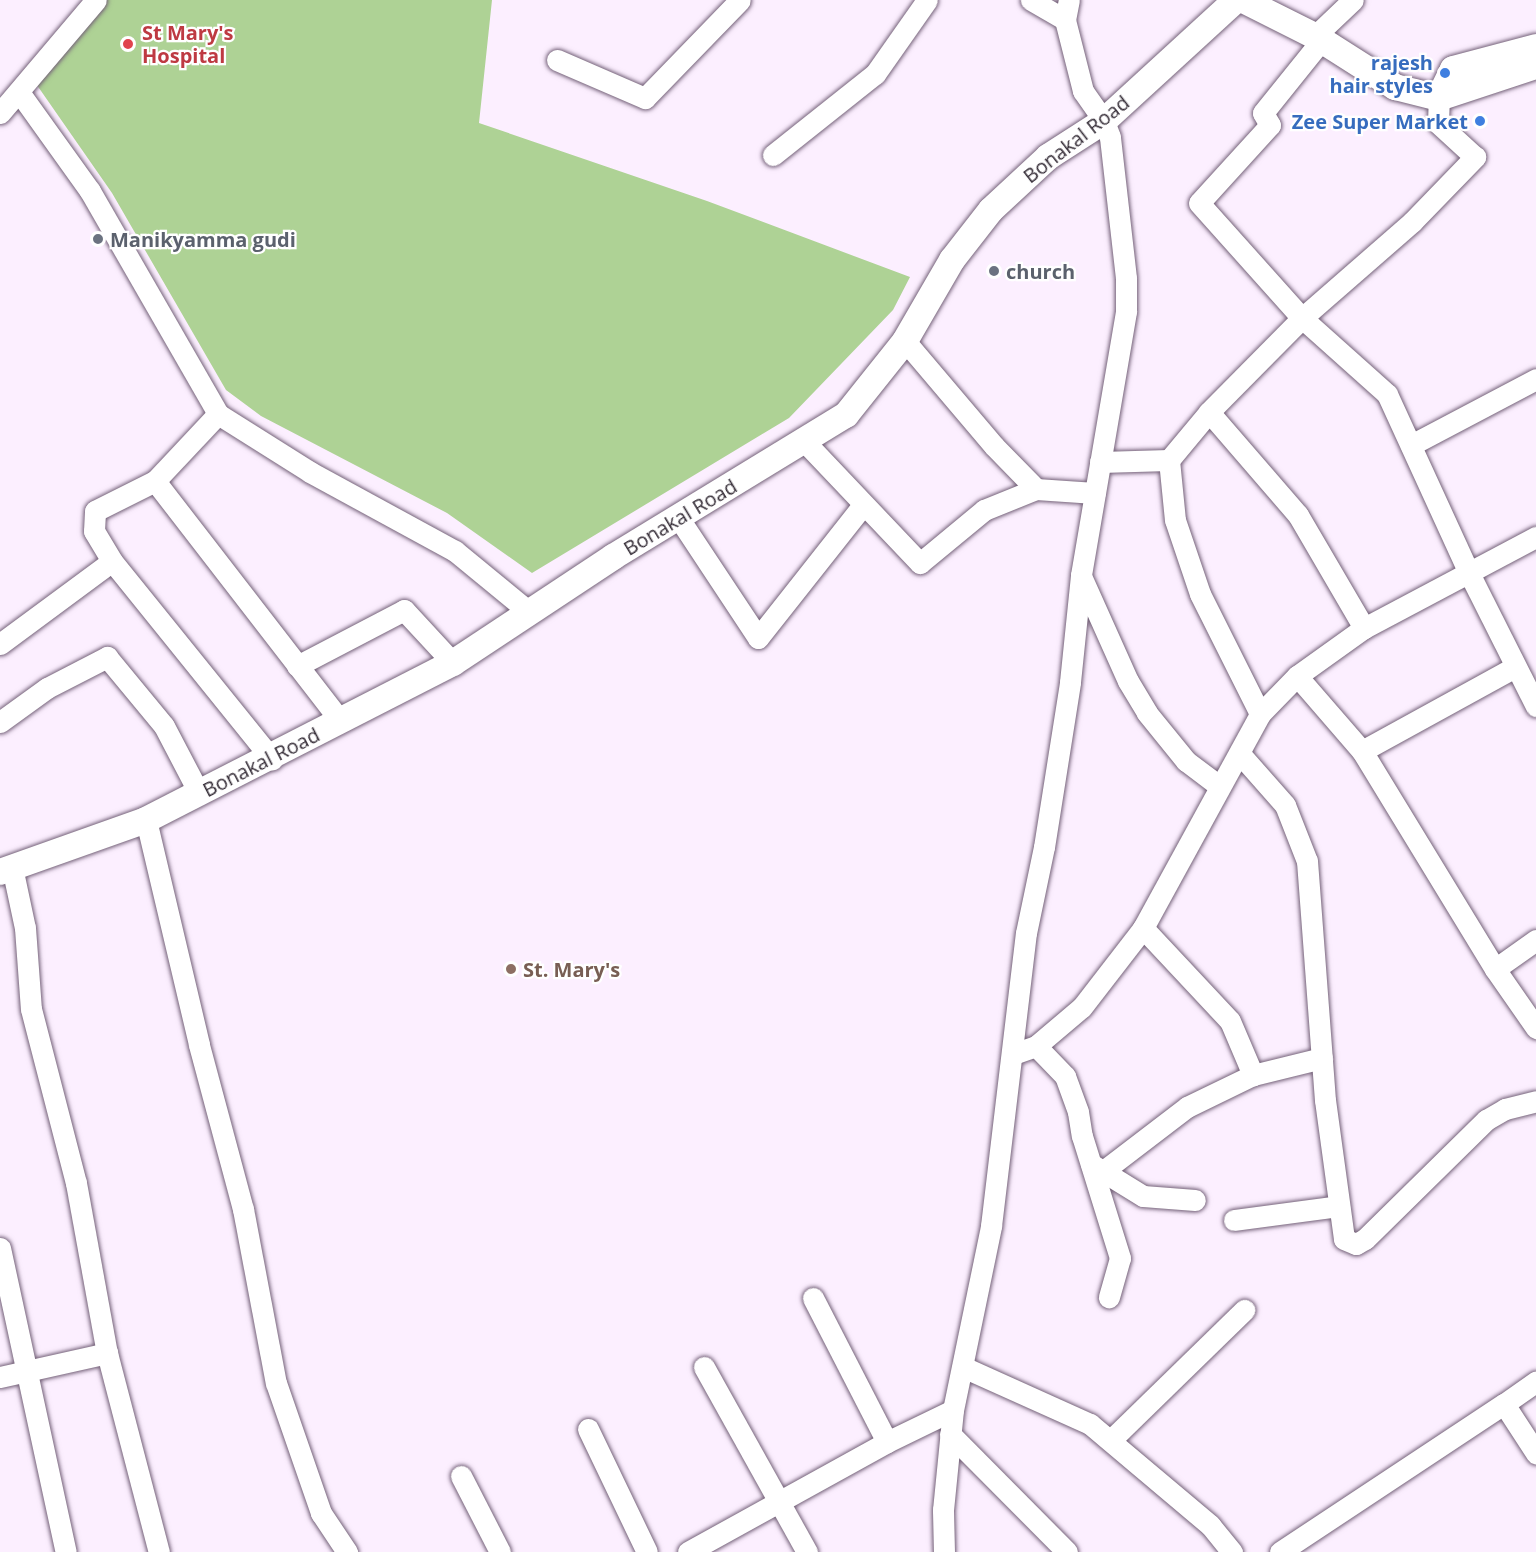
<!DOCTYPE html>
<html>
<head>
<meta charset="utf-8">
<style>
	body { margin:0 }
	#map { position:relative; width:1536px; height:1552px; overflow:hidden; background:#fcefff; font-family:"Open Sans",sans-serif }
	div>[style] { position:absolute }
	.green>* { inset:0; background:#aed295 }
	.roads { filter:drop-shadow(0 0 2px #746179) drop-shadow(0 0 2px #746179) }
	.minor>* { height:21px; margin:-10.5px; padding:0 10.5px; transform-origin:10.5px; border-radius:10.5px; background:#fff }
	.major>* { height:26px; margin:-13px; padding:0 13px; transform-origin:13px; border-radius:13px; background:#fff }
	.dots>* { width:16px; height:16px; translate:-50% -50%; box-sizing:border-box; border:3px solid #fff; border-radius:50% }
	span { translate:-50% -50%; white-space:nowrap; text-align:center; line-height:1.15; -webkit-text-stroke:4.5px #fff; paint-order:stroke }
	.health-label { font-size:20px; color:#be3a42; font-weight:700 }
	.left { translate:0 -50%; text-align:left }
	.shop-label { font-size:20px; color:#366cbe; font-weight:700 }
	.right { translate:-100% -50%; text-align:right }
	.street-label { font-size:20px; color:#352d37 }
	.worship-label { font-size:20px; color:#5b616d; font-weight:700 }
	.education-label { font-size:20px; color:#785e54; font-weight:700 }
</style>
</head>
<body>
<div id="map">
	<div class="green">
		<div style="clip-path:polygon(98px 0,492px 0,479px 123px,707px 201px,910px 277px,893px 310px,789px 418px,532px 573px,447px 513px,261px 416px,226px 390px,112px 193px,32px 78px)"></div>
	</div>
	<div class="roads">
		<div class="minor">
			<div style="left:1031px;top:0;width:39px;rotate:30deg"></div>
			<div style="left:1315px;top:36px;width:52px;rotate:-43.5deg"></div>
			<div style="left:1320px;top:42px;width:91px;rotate:128.8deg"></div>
			<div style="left:1263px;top:113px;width:14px;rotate:60deg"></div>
			<div style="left:1270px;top:125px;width:105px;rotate:132.3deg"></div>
			<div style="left:1199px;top:203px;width:154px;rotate:48.2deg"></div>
			<div style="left:1302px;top:318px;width:114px;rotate:41.8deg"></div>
			<div style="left:1387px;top:394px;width:197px;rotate:65.4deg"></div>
			<div style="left:1469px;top:573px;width:149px;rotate:63.3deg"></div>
			<div style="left:557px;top:60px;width:96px;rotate:23.4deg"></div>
			<div style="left:645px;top:98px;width:136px;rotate:-45.9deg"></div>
			<div style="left:19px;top:92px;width:122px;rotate:54.4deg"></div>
			<div style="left:90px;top:191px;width:257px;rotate:60.1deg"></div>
			<div style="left:218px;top:414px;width:109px;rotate:32.2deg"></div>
			<div style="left:310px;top:472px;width:165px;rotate:28.6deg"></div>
			<div style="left:455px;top:551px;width:94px;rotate:39.4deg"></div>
			<div style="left:0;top:113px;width:148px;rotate:-49.7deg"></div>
			<div style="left:773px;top:155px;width:130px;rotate:-38.5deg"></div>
			<div style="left:875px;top:74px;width:90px;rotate:-54.9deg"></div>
			<div style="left:905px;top:341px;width:138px;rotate:49.7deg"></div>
			<div style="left:994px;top:446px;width:60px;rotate:45.7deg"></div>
			<div style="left:1036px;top:489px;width:59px;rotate:3.9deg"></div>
			<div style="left:1209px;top:412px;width:136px;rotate:49.2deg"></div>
			<div style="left:1298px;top:515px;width:131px;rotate:59.7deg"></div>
			<div style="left:805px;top:442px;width:167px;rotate:46.5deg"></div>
			<div style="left:920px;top:563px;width:83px;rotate:-39.6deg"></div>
			<div style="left:984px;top:510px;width:56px;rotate:-22deg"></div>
			<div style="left:1411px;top:445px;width:141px;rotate:-27.8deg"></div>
			<div style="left:1169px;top:460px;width:60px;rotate:84.3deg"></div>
			<div style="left:1175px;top:520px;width:78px;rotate:71.3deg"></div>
			<div style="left:1200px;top:594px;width:134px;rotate:63.4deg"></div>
			<div style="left:1100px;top:462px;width:69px;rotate:-1.7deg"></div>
			<div style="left:1169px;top:460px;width:62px;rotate:-50.2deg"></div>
			<div style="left:1209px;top:412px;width:132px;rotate:-45.3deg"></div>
			<div style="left:1302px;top:318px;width:146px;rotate:-41.1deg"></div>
			<div style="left:1412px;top:222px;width:91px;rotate:-45.9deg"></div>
			<div style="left:1475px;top:157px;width:50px;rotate:-137.4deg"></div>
			<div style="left:1438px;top:123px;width:25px;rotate:-88deg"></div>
			<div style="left:155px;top:481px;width:304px;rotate:52.3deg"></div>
			<div style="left:678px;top:517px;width:145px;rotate:56.5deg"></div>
			<div style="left:758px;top:638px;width:169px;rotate:-51.7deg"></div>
			<div style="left:112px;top:561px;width:255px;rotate:51.1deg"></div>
			<div style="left:1081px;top:576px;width:115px;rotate:65.9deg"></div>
			<div style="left:1128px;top:681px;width:37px;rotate:59deg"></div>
			<div style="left:1147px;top:713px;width:62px;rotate:50.9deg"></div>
			<div style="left:1186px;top:761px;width:41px;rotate:37.1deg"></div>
			<div style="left:0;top:644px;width:139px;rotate:-36.5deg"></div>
			<div style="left:112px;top:561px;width:35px;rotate:-121deg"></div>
			<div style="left:94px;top:531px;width:20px;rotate:-87deg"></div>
			<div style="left:95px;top:511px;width:67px;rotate:-26.6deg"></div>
			<div style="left:155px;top:481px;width:92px;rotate:-46.8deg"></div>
			<div style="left:297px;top:666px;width:121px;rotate:-27.6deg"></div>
			<div style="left:404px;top:610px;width:72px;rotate:47.2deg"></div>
			<div style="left:1297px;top:676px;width:99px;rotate:49.1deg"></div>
			<div style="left:1362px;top:751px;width:255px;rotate:58.6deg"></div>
			<div style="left:1495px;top:969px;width:72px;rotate:55.2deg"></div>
			<div style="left:0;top:722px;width:58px;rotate:-35.9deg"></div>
			<div style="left:47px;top:688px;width:68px;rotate:-27.3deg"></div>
			<div style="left:107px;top:657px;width:89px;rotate:50.4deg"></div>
			<div style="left:164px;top:726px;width:76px;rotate:62.4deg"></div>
			<div style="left:1362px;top:751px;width:175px;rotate:-28.8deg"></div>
			<div style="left:1240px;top:754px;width:68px;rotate:48.6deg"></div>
			<div style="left:1285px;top:805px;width:60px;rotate:68.6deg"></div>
			<div style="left:1307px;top:861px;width:240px;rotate:85.7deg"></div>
			<div style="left:1325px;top:1100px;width:140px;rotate:82.2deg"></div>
			<div style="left:1344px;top:1239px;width:13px;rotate:23deg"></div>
			<div style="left:1356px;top:1244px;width:10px;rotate:-29deg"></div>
			<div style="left:1365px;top:1239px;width:170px;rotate:-44.5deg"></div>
			<div style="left:1486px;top:1120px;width:22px;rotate:-30deg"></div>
			<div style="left:1505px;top:1109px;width:32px;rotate:-14deg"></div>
			<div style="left:146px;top:820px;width:231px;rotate:76.7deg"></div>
			<div style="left:199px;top:1045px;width:170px;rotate:75deg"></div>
			<div style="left:243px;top:1209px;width:177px;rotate:79.3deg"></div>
			<div style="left:276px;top:1383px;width:138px;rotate:70.9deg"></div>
			<div style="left:321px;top:1513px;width:47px;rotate:56.3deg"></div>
			<div style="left:12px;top:867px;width:62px;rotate:78deg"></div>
			<div style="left:25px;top:928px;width:81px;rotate:85.8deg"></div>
			<div style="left:31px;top:1009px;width:180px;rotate:75.5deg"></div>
			<div style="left:76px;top:1183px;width:173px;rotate:79.7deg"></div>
			<div style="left:107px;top:1353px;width:206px;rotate:75.4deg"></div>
			<div style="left:1143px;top:928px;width:127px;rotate:46.9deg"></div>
			<div style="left:1230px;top:1021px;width:59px;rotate:66.9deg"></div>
			<div style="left:1495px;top:969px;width:50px;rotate:-35.3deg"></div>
			<div style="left:1036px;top:1046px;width:42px;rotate:46deg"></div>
			<div style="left:1065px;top:1076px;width:38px;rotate:70deg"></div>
			<div style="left:1078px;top:1112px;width:24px;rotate:81deg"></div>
			<div style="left:1082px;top:1136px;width:128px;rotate:72.7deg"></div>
			<div style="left:1120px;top:1258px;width:41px;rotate:105.8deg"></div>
			<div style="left:1013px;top:1054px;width:24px;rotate:-19deg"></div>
			<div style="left:1036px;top:1046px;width:60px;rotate:-40.3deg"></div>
			<div style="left:1082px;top:1007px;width:100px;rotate:-52.3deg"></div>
			<div style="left:1143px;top:928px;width:244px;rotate:-61.3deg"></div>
			<div style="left:1260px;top:714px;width:53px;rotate:-45.8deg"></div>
			<div style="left:1297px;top:676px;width:82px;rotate:-35.6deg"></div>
			<div style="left:1364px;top:628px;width:195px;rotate:-27.9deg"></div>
			<div style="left:1091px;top:1164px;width:61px;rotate:31.6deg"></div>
			<div style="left:1143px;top:1196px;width:52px;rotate:4.4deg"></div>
			<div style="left:1102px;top:1172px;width:107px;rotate:-37.4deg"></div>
			<div style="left:1187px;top:1107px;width:73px;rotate:-25.9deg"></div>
			<div style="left:1253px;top:1075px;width:71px;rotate:-13.8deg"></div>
			<div style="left:1234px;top:1220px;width:106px;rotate:-7.6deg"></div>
			<div style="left:0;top:1248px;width:311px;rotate:77.8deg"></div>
			<div style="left:813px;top:1298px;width:162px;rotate:62.8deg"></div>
			<div style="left:704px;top:1367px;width:212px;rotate:60.9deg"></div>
			<div style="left:963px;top:1367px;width:139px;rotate:24.2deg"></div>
			<div style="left:1090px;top:1424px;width:157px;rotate:40.1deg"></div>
			<div style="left:1210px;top:1525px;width:35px;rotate:51deg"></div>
			<div style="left:0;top:1377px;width:110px;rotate:-12.6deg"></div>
			<div style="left:1504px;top:1404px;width:39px;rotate:-35deg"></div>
			<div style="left:588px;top:1429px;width:136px;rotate:64.4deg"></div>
			<div style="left:950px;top:1434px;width:166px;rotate:45.2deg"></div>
			<div style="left:1112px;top:1439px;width:185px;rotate:-44.3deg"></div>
			<div style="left:461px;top:1476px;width:85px;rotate:62.8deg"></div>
			<div style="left:688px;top:1552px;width:227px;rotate:-28.9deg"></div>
			<div style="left:887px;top:1442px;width:73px;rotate:-25.9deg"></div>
			<div style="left:944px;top:1552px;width:42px;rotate:-91.4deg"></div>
			<div style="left:943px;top:1510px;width:100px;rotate:-84.3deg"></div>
			<div style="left:953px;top:1410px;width:188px;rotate:-78.3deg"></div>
			<div style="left:991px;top:1226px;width:295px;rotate:-83.2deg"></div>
			<div style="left:1026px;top:933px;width:88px;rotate:-78.2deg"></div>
			<div style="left:1044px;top:847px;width:167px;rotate:-81deg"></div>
			<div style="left:1070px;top:682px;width:108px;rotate:-84.1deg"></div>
			<div style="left:1081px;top:575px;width:268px;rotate:-80.3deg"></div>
			<div style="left:1126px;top:311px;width:33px;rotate:-90deg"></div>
			<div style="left:1126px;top:278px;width:142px;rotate:-96.5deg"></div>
			<div style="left:1110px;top:137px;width:17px;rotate:-111deg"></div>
			<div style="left:1104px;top:121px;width:37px;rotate:-125deg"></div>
			<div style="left:1083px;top:91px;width:73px;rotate:-104.2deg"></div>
			<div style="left:1065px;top:20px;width:20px;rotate:-79deg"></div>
			<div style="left:1280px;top:1552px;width:268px;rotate:-33.5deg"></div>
			<div style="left:1504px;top:1404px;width:59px;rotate:56.9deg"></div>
		</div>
		<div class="major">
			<div style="left:1243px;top:0;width:80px;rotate:26.6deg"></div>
			<div style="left:1315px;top:36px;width:95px;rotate:32.5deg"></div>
			<div style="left:1395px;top:87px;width:45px;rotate:14deg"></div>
			<div style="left:1439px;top:98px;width:102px;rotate:-18.3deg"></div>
			<div style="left:1439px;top:98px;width:32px;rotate:-64deg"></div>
			<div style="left:1453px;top:69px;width:86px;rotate:-14.8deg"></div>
			<div style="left:0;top:872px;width:155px;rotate:-19.6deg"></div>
			<div style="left:146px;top:820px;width:345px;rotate:-27.1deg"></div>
			<div style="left:453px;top:663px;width:192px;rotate:-33.5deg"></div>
			<div style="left:613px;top:557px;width:273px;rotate:-31.4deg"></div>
			<div style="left:846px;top:415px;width:95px;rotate:-51.4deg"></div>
			<div style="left:905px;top:341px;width:94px;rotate:-59.9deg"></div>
			<div style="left:952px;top:260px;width:63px;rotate:-52deg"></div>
			<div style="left:991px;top:210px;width:78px;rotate:-42.9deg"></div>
			<div style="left:1048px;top:157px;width:67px;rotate:-32.7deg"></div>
			<div style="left:1104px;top:121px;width:179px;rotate:-42.5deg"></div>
		</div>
	</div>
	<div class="dots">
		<div style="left:128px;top:44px;background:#e0444e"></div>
		<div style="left:1445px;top:73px;background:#3f7fe0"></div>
		<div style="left:1480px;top:121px;background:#3f7fe0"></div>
		<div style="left:98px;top:239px;background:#6b7280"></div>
		<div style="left:994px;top:271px;background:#6b7280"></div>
		<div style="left:511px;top:969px;background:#8d6e63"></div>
	</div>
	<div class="health-label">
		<span class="left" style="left:142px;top:44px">St Mary's<br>Hospital</span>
	</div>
	<div class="shop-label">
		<span class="right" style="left:1433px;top:74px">rajesh<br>hair styles</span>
		<span class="right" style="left:1468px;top:121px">Zee Super Market</span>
	</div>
	<div class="street-label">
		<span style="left:1076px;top:139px;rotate:-38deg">Bonakal Road</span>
		<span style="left:680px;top:517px;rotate:-31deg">Bonakal Road</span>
		<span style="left:261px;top:762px;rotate:-27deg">Bonakal Road</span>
	</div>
	<div class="worship-label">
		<span class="left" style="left:110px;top:239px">Manikyamma gudi</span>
		<span class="left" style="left:1006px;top:271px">church</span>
	</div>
	<div class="education-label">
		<span class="left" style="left:523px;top:969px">St. Mary's</span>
	</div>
</div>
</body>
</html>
